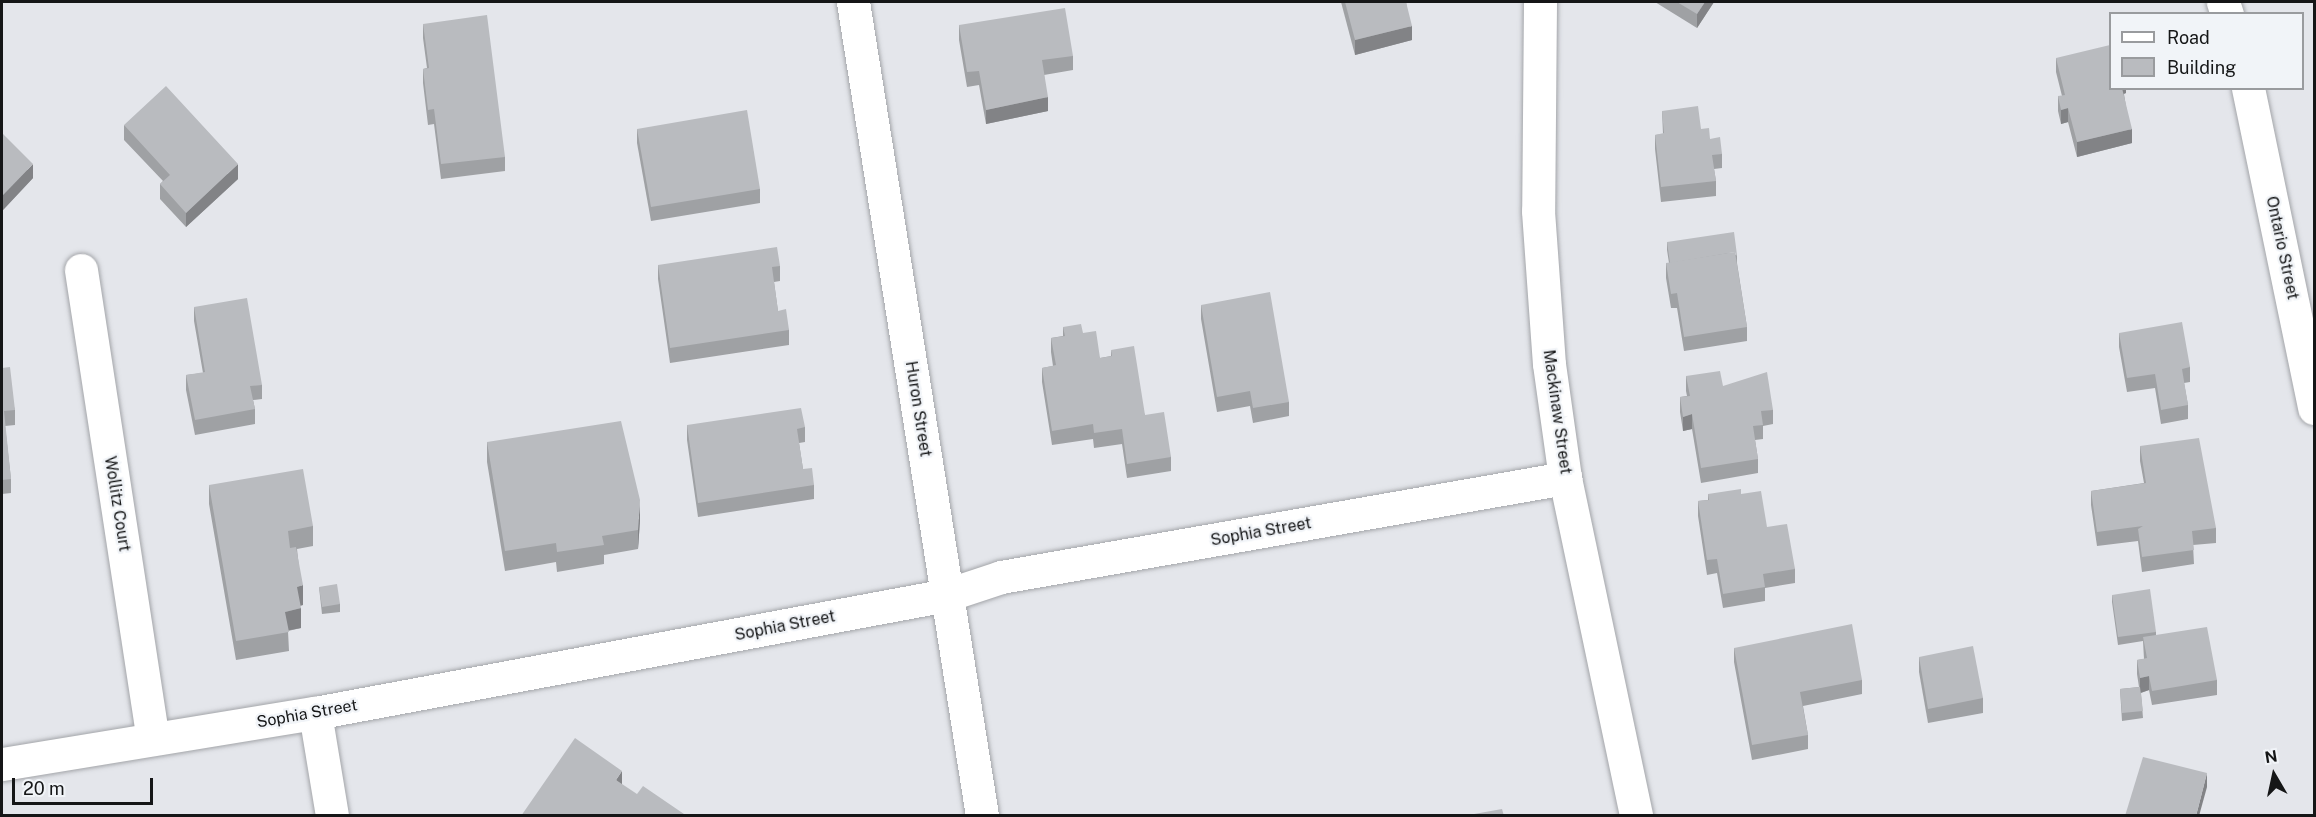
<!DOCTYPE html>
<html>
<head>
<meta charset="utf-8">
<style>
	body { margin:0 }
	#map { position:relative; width:2316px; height:817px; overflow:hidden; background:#e4e6eb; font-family:"Public Sans",sans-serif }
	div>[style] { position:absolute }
	.roads { filter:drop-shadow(0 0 2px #a3a5a9) drop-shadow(0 0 2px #a3a5a9) }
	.minor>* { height:33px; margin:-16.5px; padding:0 16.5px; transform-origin:16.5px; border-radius:16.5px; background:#fff }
	.wall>* { inset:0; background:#9fa1a4 }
	.shaded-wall>* { inset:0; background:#828386 }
	.building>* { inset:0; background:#b9bbbf }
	span { translate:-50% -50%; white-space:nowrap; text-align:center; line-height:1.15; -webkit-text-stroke:4.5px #f1f4f8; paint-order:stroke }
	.street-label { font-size:16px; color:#151617 }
	.frame { position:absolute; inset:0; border:3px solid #151617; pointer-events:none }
	.legend { position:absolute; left:2109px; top:12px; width:195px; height:78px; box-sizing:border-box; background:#f1f4f8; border:2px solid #999b9e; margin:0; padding:8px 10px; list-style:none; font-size:18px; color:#151617 }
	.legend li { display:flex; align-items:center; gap:12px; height:30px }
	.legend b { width:30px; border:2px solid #999b9e }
	.north { position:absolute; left:2244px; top:745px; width:60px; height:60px; -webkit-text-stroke:4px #f1f4f8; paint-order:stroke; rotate:351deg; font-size:16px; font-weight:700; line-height:24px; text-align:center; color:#151617 }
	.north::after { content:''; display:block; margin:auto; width:21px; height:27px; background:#151617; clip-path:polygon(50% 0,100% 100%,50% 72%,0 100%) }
	.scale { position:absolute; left:12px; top:778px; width:141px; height:27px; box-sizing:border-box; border:3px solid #151617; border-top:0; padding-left:8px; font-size:18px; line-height:21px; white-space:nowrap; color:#151617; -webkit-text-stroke:4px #f1f4f8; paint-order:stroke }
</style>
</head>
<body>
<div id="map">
	<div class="roads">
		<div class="minor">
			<div style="left:853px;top:2px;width:824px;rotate:80.99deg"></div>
			<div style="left:1540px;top:2px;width:209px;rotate:90.5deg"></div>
			<div style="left:1538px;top:211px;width:153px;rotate:85.9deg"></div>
			<div style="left:1549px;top:364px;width:115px;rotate:82deg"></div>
			<div style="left:1565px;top:478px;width:345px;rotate:78.1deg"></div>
			<div style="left:2223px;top:2px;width:13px;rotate:72deg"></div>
			<div style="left:2248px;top:88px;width:327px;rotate:78.3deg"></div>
			<div style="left:81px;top:270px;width:474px;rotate:81.3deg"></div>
			<div style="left:315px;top:713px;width:104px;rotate:80.6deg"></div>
			<div style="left:2px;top:764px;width:317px;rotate:-9.3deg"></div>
			<div style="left:315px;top:713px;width:643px;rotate:-10.58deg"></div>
			<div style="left:947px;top:595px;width:57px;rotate:-18.4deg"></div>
			<div style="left:1001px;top:577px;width:573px;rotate:-9.96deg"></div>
		</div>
	</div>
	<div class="wall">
		<div style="clip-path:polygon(1341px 2px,1406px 2px,1412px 40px,1355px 55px)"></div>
		<div style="clip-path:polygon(1655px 2px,1714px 2px,1697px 28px)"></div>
		<div style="clip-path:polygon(423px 24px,505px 157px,505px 171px,441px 179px,434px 124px,428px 125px,423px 83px,423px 69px,427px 68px,423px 38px)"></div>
		<div style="clip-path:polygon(959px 25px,1073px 56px,1073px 70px,1044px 75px,1048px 111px,986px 124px,979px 85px,967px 87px,959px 40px)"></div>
		<div style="clip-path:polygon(2056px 58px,2126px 88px,2126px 93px,2124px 94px,2132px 143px,2077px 157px,2068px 122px,2061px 124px,2058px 111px,2058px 96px,2062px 96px,2056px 72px)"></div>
		<div style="clip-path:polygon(1662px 111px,1701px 129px,1710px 139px,1722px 154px,1722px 168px,1714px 169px,1716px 181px,1716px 196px,1661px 202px,1655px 149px,1655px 135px,1663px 134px)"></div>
		<div style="clip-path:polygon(124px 125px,238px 179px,186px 227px,160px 199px,160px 184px,163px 181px,124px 140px)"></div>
		<div style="clip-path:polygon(637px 129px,760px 189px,760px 203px,651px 221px,637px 143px)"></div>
		<div style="clip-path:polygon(2px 133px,33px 178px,3px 210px,2px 208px)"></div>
		<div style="clip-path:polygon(1667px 242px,1737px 255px,1737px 263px,1747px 327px,1747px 341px,1684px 351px,1677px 308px,1671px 308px,1666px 278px,1666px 263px,1669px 263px,1667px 250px)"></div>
		<div style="clip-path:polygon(658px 265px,780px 266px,780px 281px,774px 282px,778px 311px,789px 330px,789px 345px,670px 363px,658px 279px)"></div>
		<div style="clip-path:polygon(1201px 305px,1289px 402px,1289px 416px,1253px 423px,1250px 406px,1217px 412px,1201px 319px)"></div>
		<div style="clip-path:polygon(194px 307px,262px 385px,262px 399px,253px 400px,255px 409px,255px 424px,195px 435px,186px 390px,186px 375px,203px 373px,194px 321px)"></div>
		<div style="clip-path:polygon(1063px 327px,1083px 333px,1100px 358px,1111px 356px,1111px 350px,1145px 415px,1171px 457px,1171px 471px,1127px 478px,1122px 444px,1094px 448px,1093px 439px,1052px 445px,1042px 382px,1042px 368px,1053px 366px,1051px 352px,1051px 338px,1063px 336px)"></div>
		<div style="clip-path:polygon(2119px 333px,2190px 367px,2190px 382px,2184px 383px,2188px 405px,2188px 419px,2161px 424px,2155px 388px,2127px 392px,2119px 347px)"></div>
		<div style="clip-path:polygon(2px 368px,15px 410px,15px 425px,5px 426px,11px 479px,11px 493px,2px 494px)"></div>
		<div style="clip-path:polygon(1686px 376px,1723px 386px,1773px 410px,1773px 424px,1763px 426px,1763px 439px,1755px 440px,1758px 459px,1758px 473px,1701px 483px,1692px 429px,1683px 431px,1680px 412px,1680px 397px,1687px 396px,1686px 391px)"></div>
		<div style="clip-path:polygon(687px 425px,805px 427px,805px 442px,799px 443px,803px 469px,814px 485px,814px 499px,698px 517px,687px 440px)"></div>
		<div style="clip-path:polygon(487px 442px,640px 520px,638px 549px,604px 555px,604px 564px,557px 572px,556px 562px,505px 571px,487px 462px)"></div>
		<div style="clip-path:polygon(2140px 446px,2216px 528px,2216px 543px,2193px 545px,2194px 564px,2142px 572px,2138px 541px,2097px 546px,2091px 505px,2091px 491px,2144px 483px,2140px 461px)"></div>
		<div style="clip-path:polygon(209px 485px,313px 526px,313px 546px,297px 549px,303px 605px,300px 606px,301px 628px,288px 631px,289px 651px,236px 660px,209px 504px)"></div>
		<div style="clip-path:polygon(1708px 494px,1741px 494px,1795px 569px,1795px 583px,1765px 588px,1765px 601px,1723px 608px,1717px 573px,1707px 575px,1698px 516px,1698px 501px,1708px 500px)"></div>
		<div style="clip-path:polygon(319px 587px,340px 604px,340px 612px,322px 614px)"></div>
		<div style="clip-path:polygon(2112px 595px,2156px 632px,2156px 635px,2217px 680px,2217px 695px,2152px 705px,2149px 690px,2141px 693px,2143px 718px,2122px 721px,2120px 689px,2139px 687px,2137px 674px,2137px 660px,2144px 659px,2143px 641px,2118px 645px,2112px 602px)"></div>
		<div style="clip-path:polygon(1734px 648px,1862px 680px,1862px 694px,1803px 706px,1808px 735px,1808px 749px,1752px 760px,1734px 662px)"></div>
		<div style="clip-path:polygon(1919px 657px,1983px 698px,1983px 713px,1928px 723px,1919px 672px)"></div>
	</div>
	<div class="shaded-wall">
		<div style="clip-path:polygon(1705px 2px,1714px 2px,1697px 28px,1697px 14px)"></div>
		<div style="clip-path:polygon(1412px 26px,1412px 40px,1355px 55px,1355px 40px)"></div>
		<div style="clip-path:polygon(2120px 88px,2126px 88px,2126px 93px,2120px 95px)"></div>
		<div style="clip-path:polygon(1048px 97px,1048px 111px,986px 124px,986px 110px)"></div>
		<div style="clip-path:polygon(2068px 108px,2068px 122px,2061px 124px,2061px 110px)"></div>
		<div style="clip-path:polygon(2132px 129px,2132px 143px,2077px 157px,2077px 142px)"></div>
		<div style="clip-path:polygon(33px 164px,33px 178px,3px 210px,3px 195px)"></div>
		<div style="clip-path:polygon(238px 164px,238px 179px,186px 227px,186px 213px)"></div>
		<div style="clip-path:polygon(1692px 414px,1692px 429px,1683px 431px,1683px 417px)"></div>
		<div style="clip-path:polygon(640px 500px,640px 520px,638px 549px,638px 530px)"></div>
		<div style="clip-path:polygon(303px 585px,303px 605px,297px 606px,297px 587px)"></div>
		<div style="clip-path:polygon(301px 608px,301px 628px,285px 631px,285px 612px)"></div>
		<div style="clip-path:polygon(2149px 676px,2149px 690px,2140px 693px,2140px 678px)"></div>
		<div style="clip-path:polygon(622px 771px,622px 790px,616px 780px)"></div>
		<div style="clip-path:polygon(2207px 773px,2207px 787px,2199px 816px,2196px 816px)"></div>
	</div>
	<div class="building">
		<div style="clip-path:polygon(1345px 2px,1406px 2px,1412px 26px,1355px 40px)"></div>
		<div style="clip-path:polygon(1677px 2px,1705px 2px,1697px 14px)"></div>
		<div style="clip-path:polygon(1065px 8px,1073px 56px,1042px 60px,1048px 97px,986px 110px,979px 71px,967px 72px,959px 25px)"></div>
		<div style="clip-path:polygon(487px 15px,505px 157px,441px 164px,434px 109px,428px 110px,423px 69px,429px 68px,423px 24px)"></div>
		<div style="clip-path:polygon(2110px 45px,2110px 88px,2122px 88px,2132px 129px,2077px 142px,2068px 108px,2061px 110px,2058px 96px,2065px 95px,2056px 58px)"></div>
		<div style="clip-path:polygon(166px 86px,238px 164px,186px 213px,160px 184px,170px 175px,124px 125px)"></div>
		<div style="clip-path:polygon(1698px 106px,1701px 129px,1709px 128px,1710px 139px,1720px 137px,1722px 154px,1712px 155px,1716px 181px,1661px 187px,1655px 135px,1664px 133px,1662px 111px)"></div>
		<div style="clip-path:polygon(747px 110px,760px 189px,651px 207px,637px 129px)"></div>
		<div style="clip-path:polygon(2px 133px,33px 164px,3px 195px,2px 194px)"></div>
		<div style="clip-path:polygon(1734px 232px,1737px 255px,1736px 256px,1735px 252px,1670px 263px,1667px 242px)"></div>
		<div style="clip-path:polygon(777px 247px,780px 266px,772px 267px,778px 311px,786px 309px,789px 330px,670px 348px,658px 265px)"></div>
		<div style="clip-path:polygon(1735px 252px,1747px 327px,1684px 337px,1677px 293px,1671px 294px,1666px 263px)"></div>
		<div style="clip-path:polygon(1270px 292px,1289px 402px,1253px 408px,1250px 391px,1217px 397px,1201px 305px)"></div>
		<div style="clip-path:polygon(247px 298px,262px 385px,250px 386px,255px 409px,195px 420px,186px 375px,205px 372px,194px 307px)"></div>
		<div style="clip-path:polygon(2182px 322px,2190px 367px,2182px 369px,2188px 405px,2161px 410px,2155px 374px,2127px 378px,2119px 333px)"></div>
		<div style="clip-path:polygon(1081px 324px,1083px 333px,1096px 331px,1100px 358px,1112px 356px,1111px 350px,1134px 346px,1145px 415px,1164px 412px,1171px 457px,1127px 464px,1122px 429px,1094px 433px,1093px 424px,1052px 431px,1042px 368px,1056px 365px,1051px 338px,1065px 336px,1063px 327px)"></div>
		<div style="clip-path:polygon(10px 367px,15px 410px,4px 411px,11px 479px,2px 480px,2px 368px)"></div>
		<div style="clip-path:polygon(1720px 371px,1723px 386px,1767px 372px,1773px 410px,1761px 411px,1763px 425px,1753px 426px,1758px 459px,1701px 468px,1692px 414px,1683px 417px,1680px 397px,1690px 396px,1686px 376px)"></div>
		<div style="clip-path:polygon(801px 408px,805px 427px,797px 429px,803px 469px,812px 468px,814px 485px,698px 503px,687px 425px)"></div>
		<div style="clip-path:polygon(621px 421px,640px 500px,638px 530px,602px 536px,604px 545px,557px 552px,556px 543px,505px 551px,487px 442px)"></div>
		<div style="clip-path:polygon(2199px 438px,2216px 528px,2192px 531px,2194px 550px,2142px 557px,2138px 529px,2143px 526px,2097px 532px,2091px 491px,2146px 483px,2140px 446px)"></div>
		<div style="clip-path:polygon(303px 469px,313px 526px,288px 531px,290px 548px,296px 547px,303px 585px,297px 587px,301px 608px,285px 612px,289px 632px,236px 641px,209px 485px)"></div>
		<div style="clip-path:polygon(1741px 489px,1741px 494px,1761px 491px,1767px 527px,1787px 524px,1795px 569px,1763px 574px,1765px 587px,1723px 594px,1717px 559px,1707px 560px,1698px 501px,1709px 500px,1708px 494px)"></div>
		<div style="clip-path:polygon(337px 584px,340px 604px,322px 607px,319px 587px)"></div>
		<div style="clip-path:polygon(2150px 589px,2156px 632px,2118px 637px,2112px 595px)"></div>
		<div style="clip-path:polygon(1852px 624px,1862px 680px,1800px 692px,1808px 735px,1752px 745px,1734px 648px)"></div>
		<div style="clip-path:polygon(2207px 627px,2217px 680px,2152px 691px,2149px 676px,2140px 678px,2137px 660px,2147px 658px,2143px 637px)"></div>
		<div style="clip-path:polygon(1973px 646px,1983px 698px,1928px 709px,1919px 657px)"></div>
		<div style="clip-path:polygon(2140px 687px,2143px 711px,2122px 713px,2120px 689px)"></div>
		<div style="clip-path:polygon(575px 738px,622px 771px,616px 780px,637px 794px,643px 786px,684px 814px,683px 816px,521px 816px)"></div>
		<div style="clip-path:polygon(2143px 757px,2207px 773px,2196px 816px,2125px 816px)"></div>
		<div style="clip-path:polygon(1502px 809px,1504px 816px,1463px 816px)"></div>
	</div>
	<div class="street-label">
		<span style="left:2282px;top:248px;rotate:78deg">Ontario Street</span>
		<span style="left:918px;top:409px;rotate:81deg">Huron Street</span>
		<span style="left:1557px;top:412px;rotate:82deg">Mackinaw Street</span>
		<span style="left:117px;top:504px;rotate:81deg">Wollitz Court</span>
		<span style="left:1261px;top:532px;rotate:-10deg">Sophia Street</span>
		<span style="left:785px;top:626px;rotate:-11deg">Sophia Street</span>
		<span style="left:307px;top:714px;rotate:-10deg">Sophia Street</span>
	</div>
	<div class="frame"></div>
	<ul class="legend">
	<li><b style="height:8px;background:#fff"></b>Road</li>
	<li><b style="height:16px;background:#b9bbbf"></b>Building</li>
	</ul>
	<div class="north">N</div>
	<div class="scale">20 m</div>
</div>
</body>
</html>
